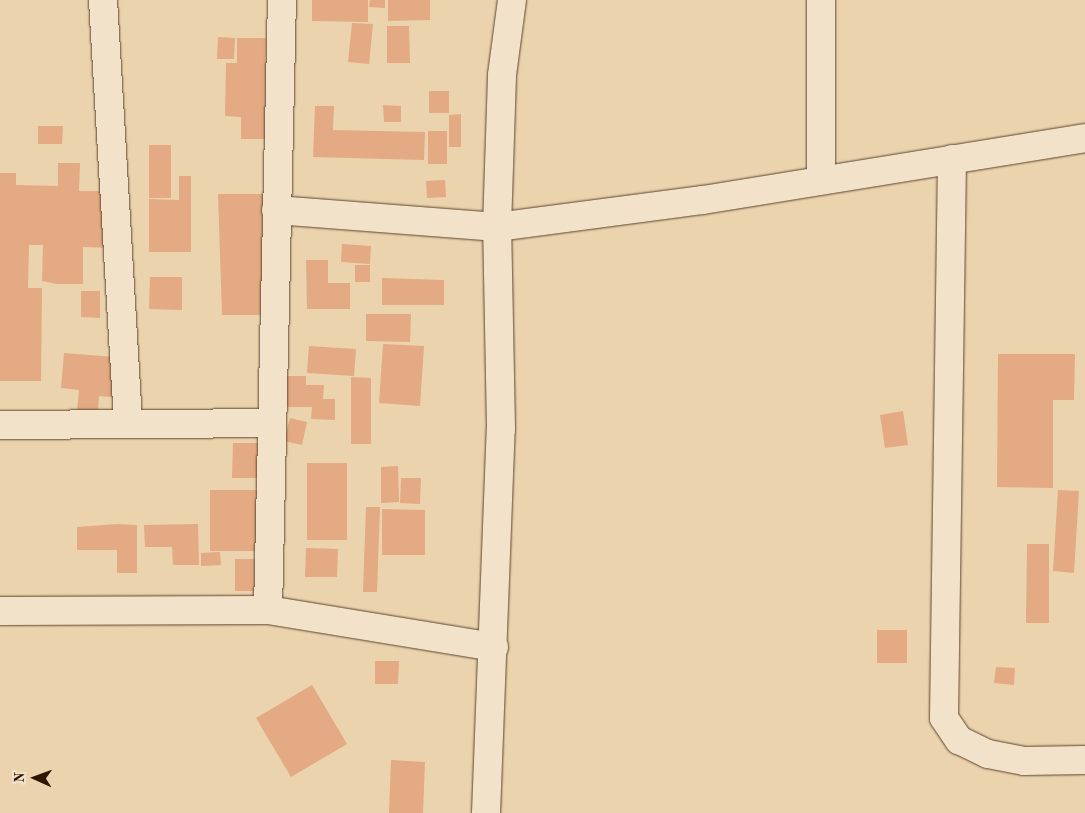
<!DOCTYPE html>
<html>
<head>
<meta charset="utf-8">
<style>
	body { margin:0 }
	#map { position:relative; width:1085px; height:813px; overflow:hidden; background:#ebd3ad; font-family:"Old Standard TT",serif }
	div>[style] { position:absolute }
	.building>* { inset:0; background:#e3aa83 }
	.roads { filter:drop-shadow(0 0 1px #5d442e) drop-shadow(0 0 1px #5d442e) }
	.minor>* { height:28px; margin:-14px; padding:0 14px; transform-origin:14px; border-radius:14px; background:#f2e2ca }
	span { translate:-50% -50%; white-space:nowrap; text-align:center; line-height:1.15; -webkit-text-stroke:5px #f2e2ca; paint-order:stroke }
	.north { position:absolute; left:10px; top:753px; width:50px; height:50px; -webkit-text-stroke:4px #f2e2ca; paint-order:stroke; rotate:272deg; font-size:14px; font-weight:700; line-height:20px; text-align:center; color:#2e1503 }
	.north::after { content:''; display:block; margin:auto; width:18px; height:22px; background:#2e1503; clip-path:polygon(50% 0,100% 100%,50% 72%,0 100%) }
</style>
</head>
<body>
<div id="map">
	<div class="building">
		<div style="clip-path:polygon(312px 0,368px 0,368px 22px,312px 21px)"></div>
		<div style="clip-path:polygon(370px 0,385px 0,385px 8px,369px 7px)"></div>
		<div style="clip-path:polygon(388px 0,430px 0,430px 20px,388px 21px)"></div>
		<div style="clip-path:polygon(352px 23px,373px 24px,369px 64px,348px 62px)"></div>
		<div style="clip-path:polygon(387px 26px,409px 26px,410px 63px,387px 63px)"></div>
		<div style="clip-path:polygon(218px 37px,235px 38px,234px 59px,217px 59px)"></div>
		<div style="clip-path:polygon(237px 38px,266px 38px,265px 139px,241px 139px,241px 117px,225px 116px,226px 63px,237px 63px)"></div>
		<div style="clip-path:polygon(429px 91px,449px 91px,449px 113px,429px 113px)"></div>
		<div style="clip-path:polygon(383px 105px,401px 106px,401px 122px,384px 122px)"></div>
		<div style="clip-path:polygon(315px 106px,334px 106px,333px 130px,425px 132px,424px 160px,313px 157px)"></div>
		<div style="clip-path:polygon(461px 114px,461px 147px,449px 147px,449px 115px)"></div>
		<div style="clip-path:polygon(38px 126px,63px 126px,62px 144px,38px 144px)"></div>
		<div style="clip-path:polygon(428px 131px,447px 131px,447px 164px,428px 164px)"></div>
		<div style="clip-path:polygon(149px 145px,171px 145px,171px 198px,149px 198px)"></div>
		<div style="clip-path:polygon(58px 163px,80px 163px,79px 191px,106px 191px,99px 190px,100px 169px,117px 169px,114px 248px,83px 247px,83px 284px,57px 284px,42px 281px,43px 245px,29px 245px,28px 288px,42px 288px,41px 381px,0 381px,0 173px,16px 173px,16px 185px,58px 186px)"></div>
		<div style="clip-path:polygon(179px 176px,191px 176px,191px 252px,149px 252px,149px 199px,179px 200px)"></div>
		<div style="clip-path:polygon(445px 180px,446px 197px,427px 198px,426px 181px)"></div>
		<div style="clip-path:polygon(218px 194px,265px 194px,265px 315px,222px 315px)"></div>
		<div style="clip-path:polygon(342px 244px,371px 246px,370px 264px,341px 262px)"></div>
		<div style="clip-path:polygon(306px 260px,328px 260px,328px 283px,350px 283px,350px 309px,307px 309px)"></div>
		<div style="clip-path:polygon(355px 265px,370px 265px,370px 282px,355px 282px)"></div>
		<div style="clip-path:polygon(150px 277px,182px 277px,182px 310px,149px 309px)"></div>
		<div style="clip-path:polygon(382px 278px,444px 280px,444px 305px,382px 305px)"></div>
		<div style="clip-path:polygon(81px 291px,100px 291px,100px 318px,81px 317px)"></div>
		<div style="clip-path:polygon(366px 314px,411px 314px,410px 342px,366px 341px)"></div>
		<div style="clip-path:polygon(383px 344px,424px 346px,420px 406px,379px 403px)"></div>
		<div style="clip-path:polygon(309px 346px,356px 349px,354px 376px,307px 373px)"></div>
		<div style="clip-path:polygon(64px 353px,115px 357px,125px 398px,99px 396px,98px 413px,77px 411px,79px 390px,61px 388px)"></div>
		<div style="clip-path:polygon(998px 354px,1075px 354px,1074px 400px,1053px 400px,1053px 488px,997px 487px)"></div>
		<div style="clip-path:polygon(286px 376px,306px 376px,306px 385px,324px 385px,323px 399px,335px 399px,335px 420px,311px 419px,312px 407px,286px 407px)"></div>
		<div style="clip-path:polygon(351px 377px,371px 378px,371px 444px,351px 444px)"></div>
		<div style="clip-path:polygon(903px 411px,908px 445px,885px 448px,880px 415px)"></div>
		<div style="clip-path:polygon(290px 418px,307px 422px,302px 445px,284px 441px)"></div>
		<div style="clip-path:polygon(233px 443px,263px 443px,263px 478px,232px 478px)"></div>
		<div style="clip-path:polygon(307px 463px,347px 463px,347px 540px,307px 540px)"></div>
		<div style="clip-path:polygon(398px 466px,399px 502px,381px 503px,381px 467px)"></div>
		<div style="clip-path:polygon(401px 478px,421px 478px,420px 504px,400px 503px)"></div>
		<div style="clip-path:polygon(210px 490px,260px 490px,260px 551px,210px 551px)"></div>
		<div style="clip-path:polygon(1058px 490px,1079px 491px,1074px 573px,1053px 571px)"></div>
		<div style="clip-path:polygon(366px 507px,380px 507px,377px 592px,363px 592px)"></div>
		<div style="clip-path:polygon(382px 509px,425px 510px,425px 555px,382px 555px)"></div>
		<div style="clip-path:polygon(117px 524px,137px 525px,137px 573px,117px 573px,117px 550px,77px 550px,77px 527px)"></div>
		<div style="clip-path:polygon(198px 524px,199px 565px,173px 565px,172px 547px,145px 547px,144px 525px)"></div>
		<div style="clip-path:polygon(1027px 544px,1049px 544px,1049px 623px,1026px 623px)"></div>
		<div style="clip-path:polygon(306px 548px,338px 549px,337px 577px,305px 577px)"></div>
		<div style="clip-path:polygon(220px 552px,221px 565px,201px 566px,201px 553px)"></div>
		<div style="clip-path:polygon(235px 559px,259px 559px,259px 591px,235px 591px)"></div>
		<div style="clip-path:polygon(877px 630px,907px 630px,907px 663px,877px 663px)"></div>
		<div style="clip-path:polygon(375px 661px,399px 661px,398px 684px,375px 684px)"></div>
		<div style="clip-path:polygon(996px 667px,1015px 668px,1014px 685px,994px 683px)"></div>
		<div style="clip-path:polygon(312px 685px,347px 744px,291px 777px,256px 718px)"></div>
		<div style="clip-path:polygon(391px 760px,425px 762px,423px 813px,389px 813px)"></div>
	</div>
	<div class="roads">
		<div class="minor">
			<div style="left:103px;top:0;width:425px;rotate:86.6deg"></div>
			<div style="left:821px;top:0;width:180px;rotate:90deg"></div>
			<div style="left:952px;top:159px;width:559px;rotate:90.82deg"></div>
			<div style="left:944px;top:718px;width:27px;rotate:56deg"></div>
			<div style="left:959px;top:740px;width:32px;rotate:26deg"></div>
			<div style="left:988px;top:754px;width:37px;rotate:11deg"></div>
			<div style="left:1024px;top:761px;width:61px;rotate:-0.9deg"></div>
			<div style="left:276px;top:210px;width:222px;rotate:4.4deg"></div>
			<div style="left:497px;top:227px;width:208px;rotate:-7.5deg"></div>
			<div style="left:703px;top:200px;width:387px;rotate:-9.2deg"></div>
			<div style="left:0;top:425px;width:271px;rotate:-0.4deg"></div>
			<div style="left:268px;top:610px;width:610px;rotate:-88.69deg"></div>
			<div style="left:0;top:611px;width:268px;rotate:-0.2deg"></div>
			<div style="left:268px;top:610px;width:229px;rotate:9.3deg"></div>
			<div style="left:486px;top:813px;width:384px;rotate:-87.8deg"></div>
			<div style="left:501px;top:429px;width:202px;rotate:-91.1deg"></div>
			<div style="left:497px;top:227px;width:152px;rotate:-88.1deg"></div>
			<div style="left:502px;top:75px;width:76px;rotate:-82.4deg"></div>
		</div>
	</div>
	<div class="north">N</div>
</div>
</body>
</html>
